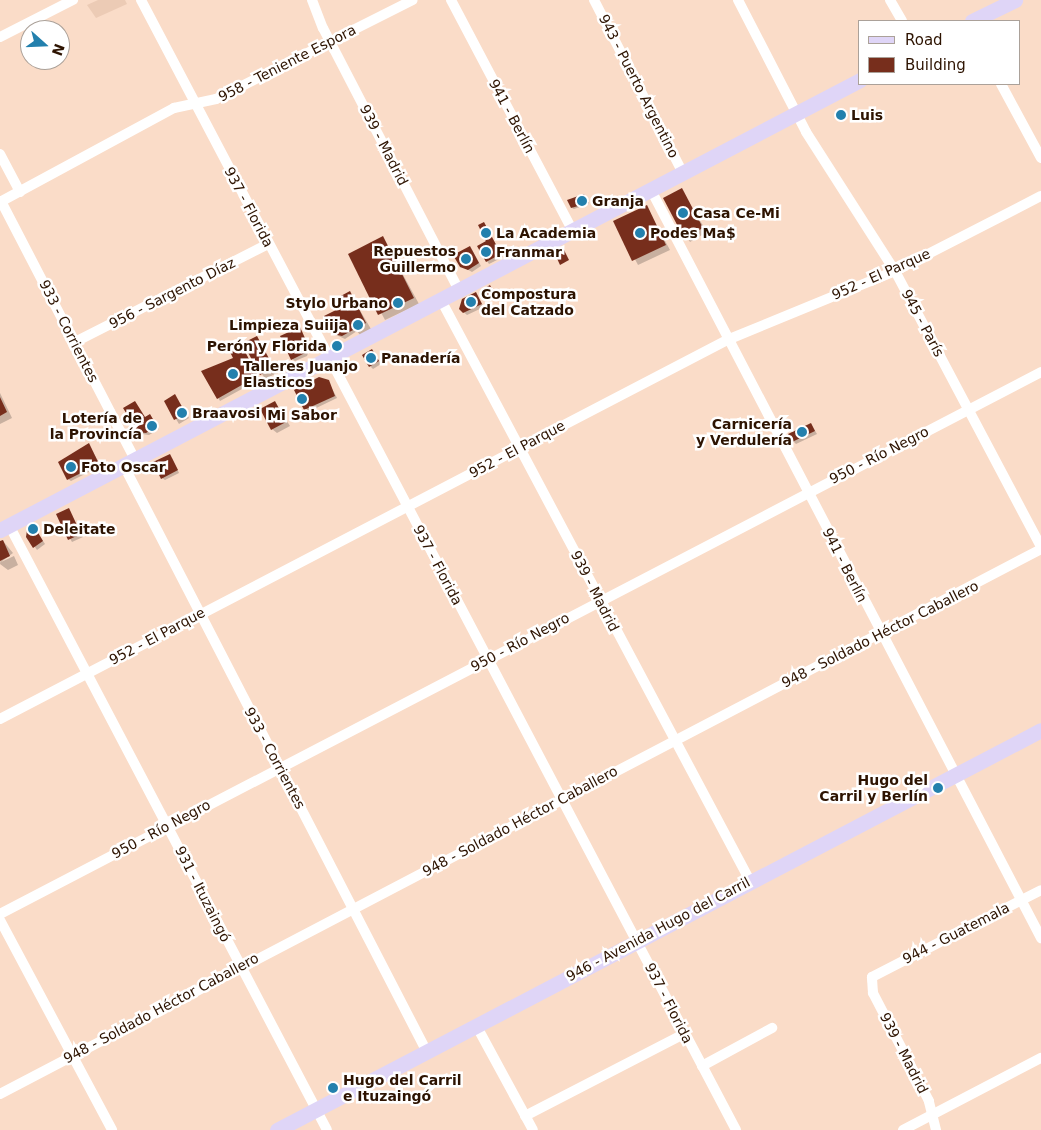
<!DOCTYPE html>
<html>
<head>
<meta charset="utf-8">
<style>
	body { margin:0 }
	#map { position:relative; width:1041px; height:1130px; overflow:hidden; background:#fadcc8; font-family:"DejaVu Sans",sans-serif }
	div>[style] { position:absolute }
	.built>* { inset:0; background:#eccbb5 }
	.shadow>* { inset:0; background:#0003 }
	.building>* { inset:0; background:#772e1c }
	.street>* { height:10px; margin:-5px; padding:0 5px; transform-origin:5px; border-radius:5px; background:#fff }
	.secondary>* { height:15px; margin:-7.5px; padding:0 7.5px; transform-origin:7.5px; border-radius:7.5px; background:#dfd5f7 }
	.dots>* { width:14px; height:14px; translate:-50% -50%; box-sizing:border-box; border:2px solid #fff; border-radius:50% }
	span { translate:-50% -50%; white-space:nowrap; text-align:center; line-height:1.15; -webkit-text-stroke:5px #fff; paint-order:stroke }
	.street-label { font-size:14px; color:#2d1301 }
	.poi-label { font-size:14px; color:#2d1301; font-weight:700 }
	.left { translate:0 -50%; text-align:left }
	.right { translate:-100% -50%; text-align:right }
	.legend { position:absolute; left:858px; top:20px; width:162px; height:65px; box-sizing:border-box; background:#fff; border:1px solid #aba199; margin:0; padding:6px 9px; list-style:none; font-size:15px; color:#2d1301 }
	.legend li { display:flex; align-items:center; gap:10px; height:25px }
	.legend b { width:25px; border:1px solid #aba199 }
	.north { position:absolute; left:20px; top:20px; width:50px; height:50px; box-sizing:border-box; background:#fff; border:1px solid #aba199; border-radius:50%; rotate:110deg; font-size:14px; font-weight:700; line-height:20px; text-align:center; color:#2d1301 }
	.north::after { content:''; display:block; margin:auto; width:18px; height:22px; background:#2380ad; clip-path:polygon(50% 0,100% 100%,50% 72%,0 100%) }
</style>
</head>
<body>
<div id="map">
	<div class="built">
		<div style="clip-path:polygon(98px 0,125px 0,127px 4px,96px 18px,87px 5px)"></div>
	</div>
	<div class="shadow">
		<div style="clip-path:polygon(681px 190px,707px 232px,690px 242px,664px 199px)"></div>
		<div style="clip-path:polygon(585px 196px,589px 204px,574px 209px,572px 208px)"></div>
		<div style="clip-path:polygon(646px 206px,670px 250px,638px 265px,615px 221px)"></div>
		<div style="clip-path:polygon(484px 223px,503px 257px,489px 264px,487px 261px)"></div>
		<div style="clip-path:polygon(383px 238px,419px 304px,385px 320px,350px 254px)"></div>
		<div style="clip-path:polygon(472px 250px,481px 266px,472px 272px,461px 266px)"></div>
		<div style="clip-path:polygon(349px 292px,371px 329px,360px 335px,357px 331px,345px 339px,334px 334px)"></div>
		<div style="clip-path:polygon(476px 294px,484px 307px,467px 315px,460px 309px)"></div>
		<div style="clip-path:polygon(300px 328px,310px 348px,307px 356px,295px 361px,292px 359px)"></div>
		<div style="clip-path:polygon(257px 338px,277px 373px,265px 379px,245px 344px)"></div>
		<div style="clip-path:polygon(242px 347px,260px 379px,220px 401px,203px 372px,235px 359px)"></div>
		<div style="clip-path:polygon(372px 350px,381px 364px,373px 369px,370px 366px)"></div>
		<div style="clip-path:polygon(328px 381px,337px 398px,308px 412px,296px 390px)"></div>
		<div style="clip-path:polygon(0 393px,12px 418px,0 424px)"></div>
		<div style="clip-path:polygon(175px 396px,189px 418px,179px 424px,165px 401px)"></div>
		<div style="clip-path:polygon(275px 402px,290px 426px,277px 433px,272px 429px)"></div>
		<div style="clip-path:polygon(152px 418px,159px 429px,149px 435px,142px 434px,139px 431px,145px 419px)"></div>
		<div style="clip-path:polygon(811px 424px,817px 434px,796px 444px,793px 441px)"></div>
		<div style="clip-path:polygon(89px 445px,101px 466px,71px 481px,68px 479px)"></div>
		<div style="clip-path:polygon(172px 458px,179px 473px,165px 480px,162px 478px)"></div>
		<div style="clip-path:polygon(68px 509px,83px 537px,72px 542px,57px 515px)"></div>
		<div style="clip-path:polygon(36px 530px,45px 544px,37px 550px,28px 537px)"></div>
		<div style="clip-path:polygon(3px 541px,13px 553px,1px 562px,14px 556px,18px 565px,8px 570px,0 564px)"></div>
	</div>
	<div class="building">
		<div style="clip-path:polygon(682px 188px,703px 228px,684px 238px,663px 198px)"></div>
		<div style="clip-path:polygon(584px 194px,589px 203px,571px 208px,567px 200px)"></div>
		<div style="clip-path:polygon(647px 205px,666px 245px,632px 261px,613px 221px)"></div>
		<div style="clip-path:polygon(484px 222px,501px 254px,486px 262px,477px 246px,486px 241px,478px 225px)"></div>
		<div style="clip-path:polygon(383px 236px,414px 298px,378px 315px,348px 254px)"></div>
		<div style="clip-path:polygon(470px 246px,479px 263px,468px 270px,460px 267px,453px 255px)"></div>
		<div style="clip-path:polygon(564px 250px,569px 260px,560px 265px,555px 254px)"></div>
		<div style="clip-path:polygon(490px 285px,494px 293px,486px 297px,483px 289px)"></div>
		<div style="clip-path:polygon(350px 291px,366px 323px,342px 336px,333px 334px,324px 316px,342px 307px,337px 298px)"></div>
		<div style="clip-path:polygon(476px 292px,482px 304px,463px 313px,459px 309px,462px 299px)"></div>
		<div style="clip-path:polygon(300px 327px,308px 345px,305px 353px,291px 360px,280px 336px)"></div>
		<div style="clip-path:polygon(257px 336px,274px 368px,260px 375px,243px 343px)"></div>
		<div style="clip-path:polygon(242px 346px,258px 376px,217px 399px,201px 371px,233px 358px,230px 352px)"></div>
		<div style="clip-path:polygon(372px 349px,379px 361px,369px 367px,362px 355px)"></div>
		<div style="clip-path:polygon(319px 377px,329px 380px,335px 396px,304px 410px,294px 390px)"></div>
		<div style="clip-path:polygon(175px 394px,186px 414px,174px 420px,164px 401px)"></div>
		<div style="clip-path:polygon(0 397px,7px 412px,0 416px)"></div>
		<div style="clip-path:polygon(135px 401px,145px 417px,150px 414px,157px 426px,146px 433px,138px 432px,123px 408px)"></div>
		<div style="clip-path:polygon(275px 401px,286px 422px,271px 430px,260px 409px)"></div>
		<div style="clip-path:polygon(811px 423px,815px 431px,792px 442px,788px 434px)"></div>
		<div style="clip-path:polygon(89px 443px,99px 464px,67px 480px,58px 462px)"></div>
		<div style="clip-path:polygon(170px 454px,178px 470px,161px 479px,153px 462px)"></div>
		<div style="clip-path:polygon(69px 508px,81px 534px,68px 540px,56px 514px)"></div>
		<div style="clip-path:polygon(34px 526px,43px 541px,33px 548px,26px 537px,27px 530px)"></div>
		<div style="clip-path:polygon(3px 540px,10px 556px,0 561px,0 541px)"></div>
	</div>
	<div class="street">
		<div style="left:141px;top:0;width:1277px;rotate:62.23deg"></div>
		<div style="left:312px;top:0;width:30px;rotate:69deg"></div>
		<div style="left:323px;top:28px;width:295px;rotate:62.6deg"></div>
		<div style="left:451px;top:0;width:261px;rotate:62.2deg"></div>
		<div style="left:594px;top:0;width:195px;rotate:62.8deg"></div>
		<div style="left:738px;top:0;width:148px;rotate:62.7deg"></div>
		<div style="left:806px;top:132px;width:165px;rotate:57.4deg"></div>
		<div style="left:895px;top:271px;width:312px;rotate:62.1deg"></div>
		<div style="left:890px;top:0;width:24px;rotate:60deg"></div>
		<div style="left:0;top:37px;width:82px;rotate:-26.9deg"></div>
		<div style="left:1001px;top:84px;width:84px;rotate:61.6deg"></div>
		<div style="left:0;top:154px;width:43px;rotate:62.2deg"></div>
		<div style="left:651px;top:190px;width:844px;rotate:62.46deg"></div>
		<div style="left:1px;top:201px;width:292px;rotate:62.6deg"></div>
		<div style="left:0;top:202px;width:198px;rotate:-28.4deg"></div>
		<div style="left:174px;top:108px;width:43px;rotate:-12.1deg"></div>
		<div style="left:216px;top:99px;width:220px;rotate:-26.7deg"></div>
		<div style="left:441px;top:300px;width:658px;rotate:61.99deg"></div>
		<div style="left:75px;top:342px;width:216px;rotate:-26.9deg"></div>
		<div style="left:124px;top:466px;width:657px;rotate:62.66deg"></div>
		<div style="left:9px;top:525px;width:683px;rotate:62.27deg"></div>
		<div style="left:0;top:719px;width:820px;rotate:-27.53deg"></div>
		<div style="left:727px;top:340px;width:182px;rotate:-22.3deg"></div>
		<div style="left:895px;top:271px;width:164px;rotate:-27.2deg"></div>
		<div style="left:0;top:914px;width:1174px;rotate:-27.5deg"></div>
		<div style="left:0;top:920px;width:238px;rotate:61.9deg"></div>
		<div style="left:476px;top:1025px;width:119px;rotate:61.5deg"></div>
		<div style="left:702px;top:1066px;width:80px;rotate:-28.5deg"></div>
		<div style="left:0;top:1094px;width:1175px;rotate:-27.63deg"></div>
		<div style="left:525px;top:1116px;width:179px;rotate:-27.3deg"></div>
		<div style="left:903px;top:1130px;width:156px;rotate:-27.6deg"></div>
		<div style="left:936px;top:1130px;width:30px;rotate:-104deg"></div>
		<div style="left:929px;top:1101px;width:122px;rotate:-117.4deg"></div>
		<div style="left:873px;top:993px;width:16px;rotate:-94deg"></div>
		<div style="left:872px;top:977px;width:190px;rotate:-27.2deg"></div>
	</div>
	<div class="secondary">
		<div style="left:972px;top:21px;width:48px;rotate:-26deg"></div>
		<div style="left:0;top:530px;width:971px;rotate:-27.62deg"></div>
		<div style="left:277px;top:1130px;width:862px;rotate:-27.63deg"></div>
	</div>
	<div class="dots">
		<div style="left:841px;top:115px;background:#2380ad"></div>
		<div style="left:582px;top:201px;background:#2380ad"></div>
		<div style="left:683px;top:213px;background:#2380ad"></div>
		<div style="left:486px;top:233px;background:#2380ad"></div>
		<div style="left:640px;top:233px;background:#2380ad"></div>
		<div style="left:486px;top:252px;background:#2380ad"></div>
		<div style="left:466px;top:259px;background:#2380ad"></div>
		<div style="left:471px;top:302px;background:#2380ad"></div>
		<div style="left:398px;top:303px;background:#2380ad"></div>
		<div style="left:358px;top:325px;background:#2380ad"></div>
		<div style="left:337px;top:346px;background:#2380ad"></div>
		<div style="left:371px;top:358px;background:#2380ad"></div>
		<div style="left:233px;top:374px;background:#2380ad"></div>
		<div style="left:302px;top:399px;background:#2380ad"></div>
		<div style="left:182px;top:413px;background:#2380ad"></div>
		<div style="left:152px;top:426px;background:#2380ad"></div>
		<div style="left:802px;top:432px;background:#2380ad"></div>
		<div style="left:71px;top:467px;background:#2380ad"></div>
		<div style="left:33px;top:529px;background:#2380ad"></div>
		<div style="left:938px;top:788px;background:#2380ad"></div>
		<div style="left:333px;top:1088px;background:#2380ad"></div>
	</div>
	<div class="street-label">
		<span style="left:287px;top:63px;rotate:-27deg">958 - Teniente Espora</span>
		<span style="left:639px;top:86px;rotate:63deg">943 - Puerto Argentino</span>
		<span style="left:512px;top:116px;rotate:62deg">941 - Berlín</span>
		<span style="left:384px;top:145px;rotate:63deg">939 - Madrid</span>
		<span style="left:249px;top:207px;rotate:62deg">937 - Florida</span>
		<span style="left:881px;top:274px;rotate:-24deg">952 - El Parque</span>
		<span style="left:172px;top:293px;rotate:-27deg">956 - Sargento Díaz</span>
		<span style="left:923px;top:323px;rotate:62deg">945 - París</span>
		<span style="left:69px;top:331px;rotate:63deg">933 - Corrientes</span>
		<span style="left:517px;top:449px;rotate:-28deg">952 - El Parque</span>
		<span style="left:879px;top:455px;rotate:-27deg">950 - Río Negro</span>
		<span style="left:438px;top:565px;rotate:62deg">937 - Florida</span>
		<span style="left:845px;top:565px;rotate:63deg">941 - Berlín</span>
		<span style="left:595px;top:591px;rotate:63deg">939 - Madrid</span>
		<span style="left:880px;top:634px;rotate:-27deg">948 - Soldado Héctor Caballero</span>
		<span style="left:157px;top:636px;rotate:-28deg">952 - El Parque</span>
		<span style="left:520px;top:642px;rotate:-28deg">950 - Río Negro</span>
		<span style="left:275px;top:758px;rotate:62deg">933 - Corrientes</span>
		<span style="left:520px;top:821px;rotate:-28deg">948 - Soldado Héctor Caballero</span>
		<span style="left:161px;top:829px;rotate:-28deg">950 - Río Negro</span>
		<span style="left:203px;top:894px;rotate:63deg">931 - Ituzaingó</span>
		<span style="left:658px;top:929px;rotate:-28deg">946 - Avenida Hugo del Carril</span>
		<span style="left:956px;top:933px;rotate:-27deg">944 - Guatemala</span>
		<span style="left:669px;top:1003px;rotate:63deg">937 - Florida</span>
		<span style="left:161px;top:1008px;rotate:-28deg">948 - Soldado Héctor Caballero</span>
		<span style="left:904px;top:1053px;rotate:63deg">939 - Madrid</span>
	</div>
	<div class="poi-label">
		<span class="left" style="left:851px;top:115px">Luis</span>
		<span class="left" style="left:592px;top:201px">Granja</span>
		<span class="left" style="left:693px;top:213px">Casa Ce-Mi</span>
		<span class="left" style="left:496px;top:233px">La Academia</span>
		<span class="left" style="left:650px;top:233px">Podes Ma$</span>
		<span class="right" style="left:456px;top:259px">Repuestos<br>Guillermo</span>
		<span class="left" style="left:496px;top:252px">Franmar</span>
		<span class="left" style="left:481px;top:302px">Compostura<br>del Catzado</span>
		<span class="right" style="left:388px;top:303px">Stylo Urbano</span>
		<span class="right" style="left:348px;top:325px">Limpieza Suiija</span>
		<span class="right" style="left:327px;top:346px">Perón y Florida</span>
		<span class="left" style="left:381px;top:358px">Panadería</span>
		<span class="left" style="left:243px;top:374px">Talleres Juanjo<br>Elasticos</span>
		<span class="left" style="left:192px;top:413px">Braavosi</span>
		<span style="left:302px;top:415px">Mi Sabor</span>
		<span class="right" style="left:142px;top:426px">Lotería de<br>la Provincía</span>
		<span class="right" style="left:792px;top:432px">Carnicería<br>y Verdulería</span>
		<span class="left" style="left:81px;top:467px">Foto Oscar</span>
		<span class="left" style="left:43px;top:529px">Deleitate</span>
		<span class="right" style="left:928px;top:788px">Hugo del<br>Carril y Berlín</span>
		<span class="left" style="left:343px;top:1088px">Hugo del Carril<br>e Ituzaingó</span>
	</div>
	<ul class="legend">
	<li><b style="height:6px;background:#dfd5f7"></b>Road</li>
	<li><b style="height:14px;background:#772e1c"></b>Building</li>
	</ul>
	<div class="north">N</div>
</div>
</body>
</html>
